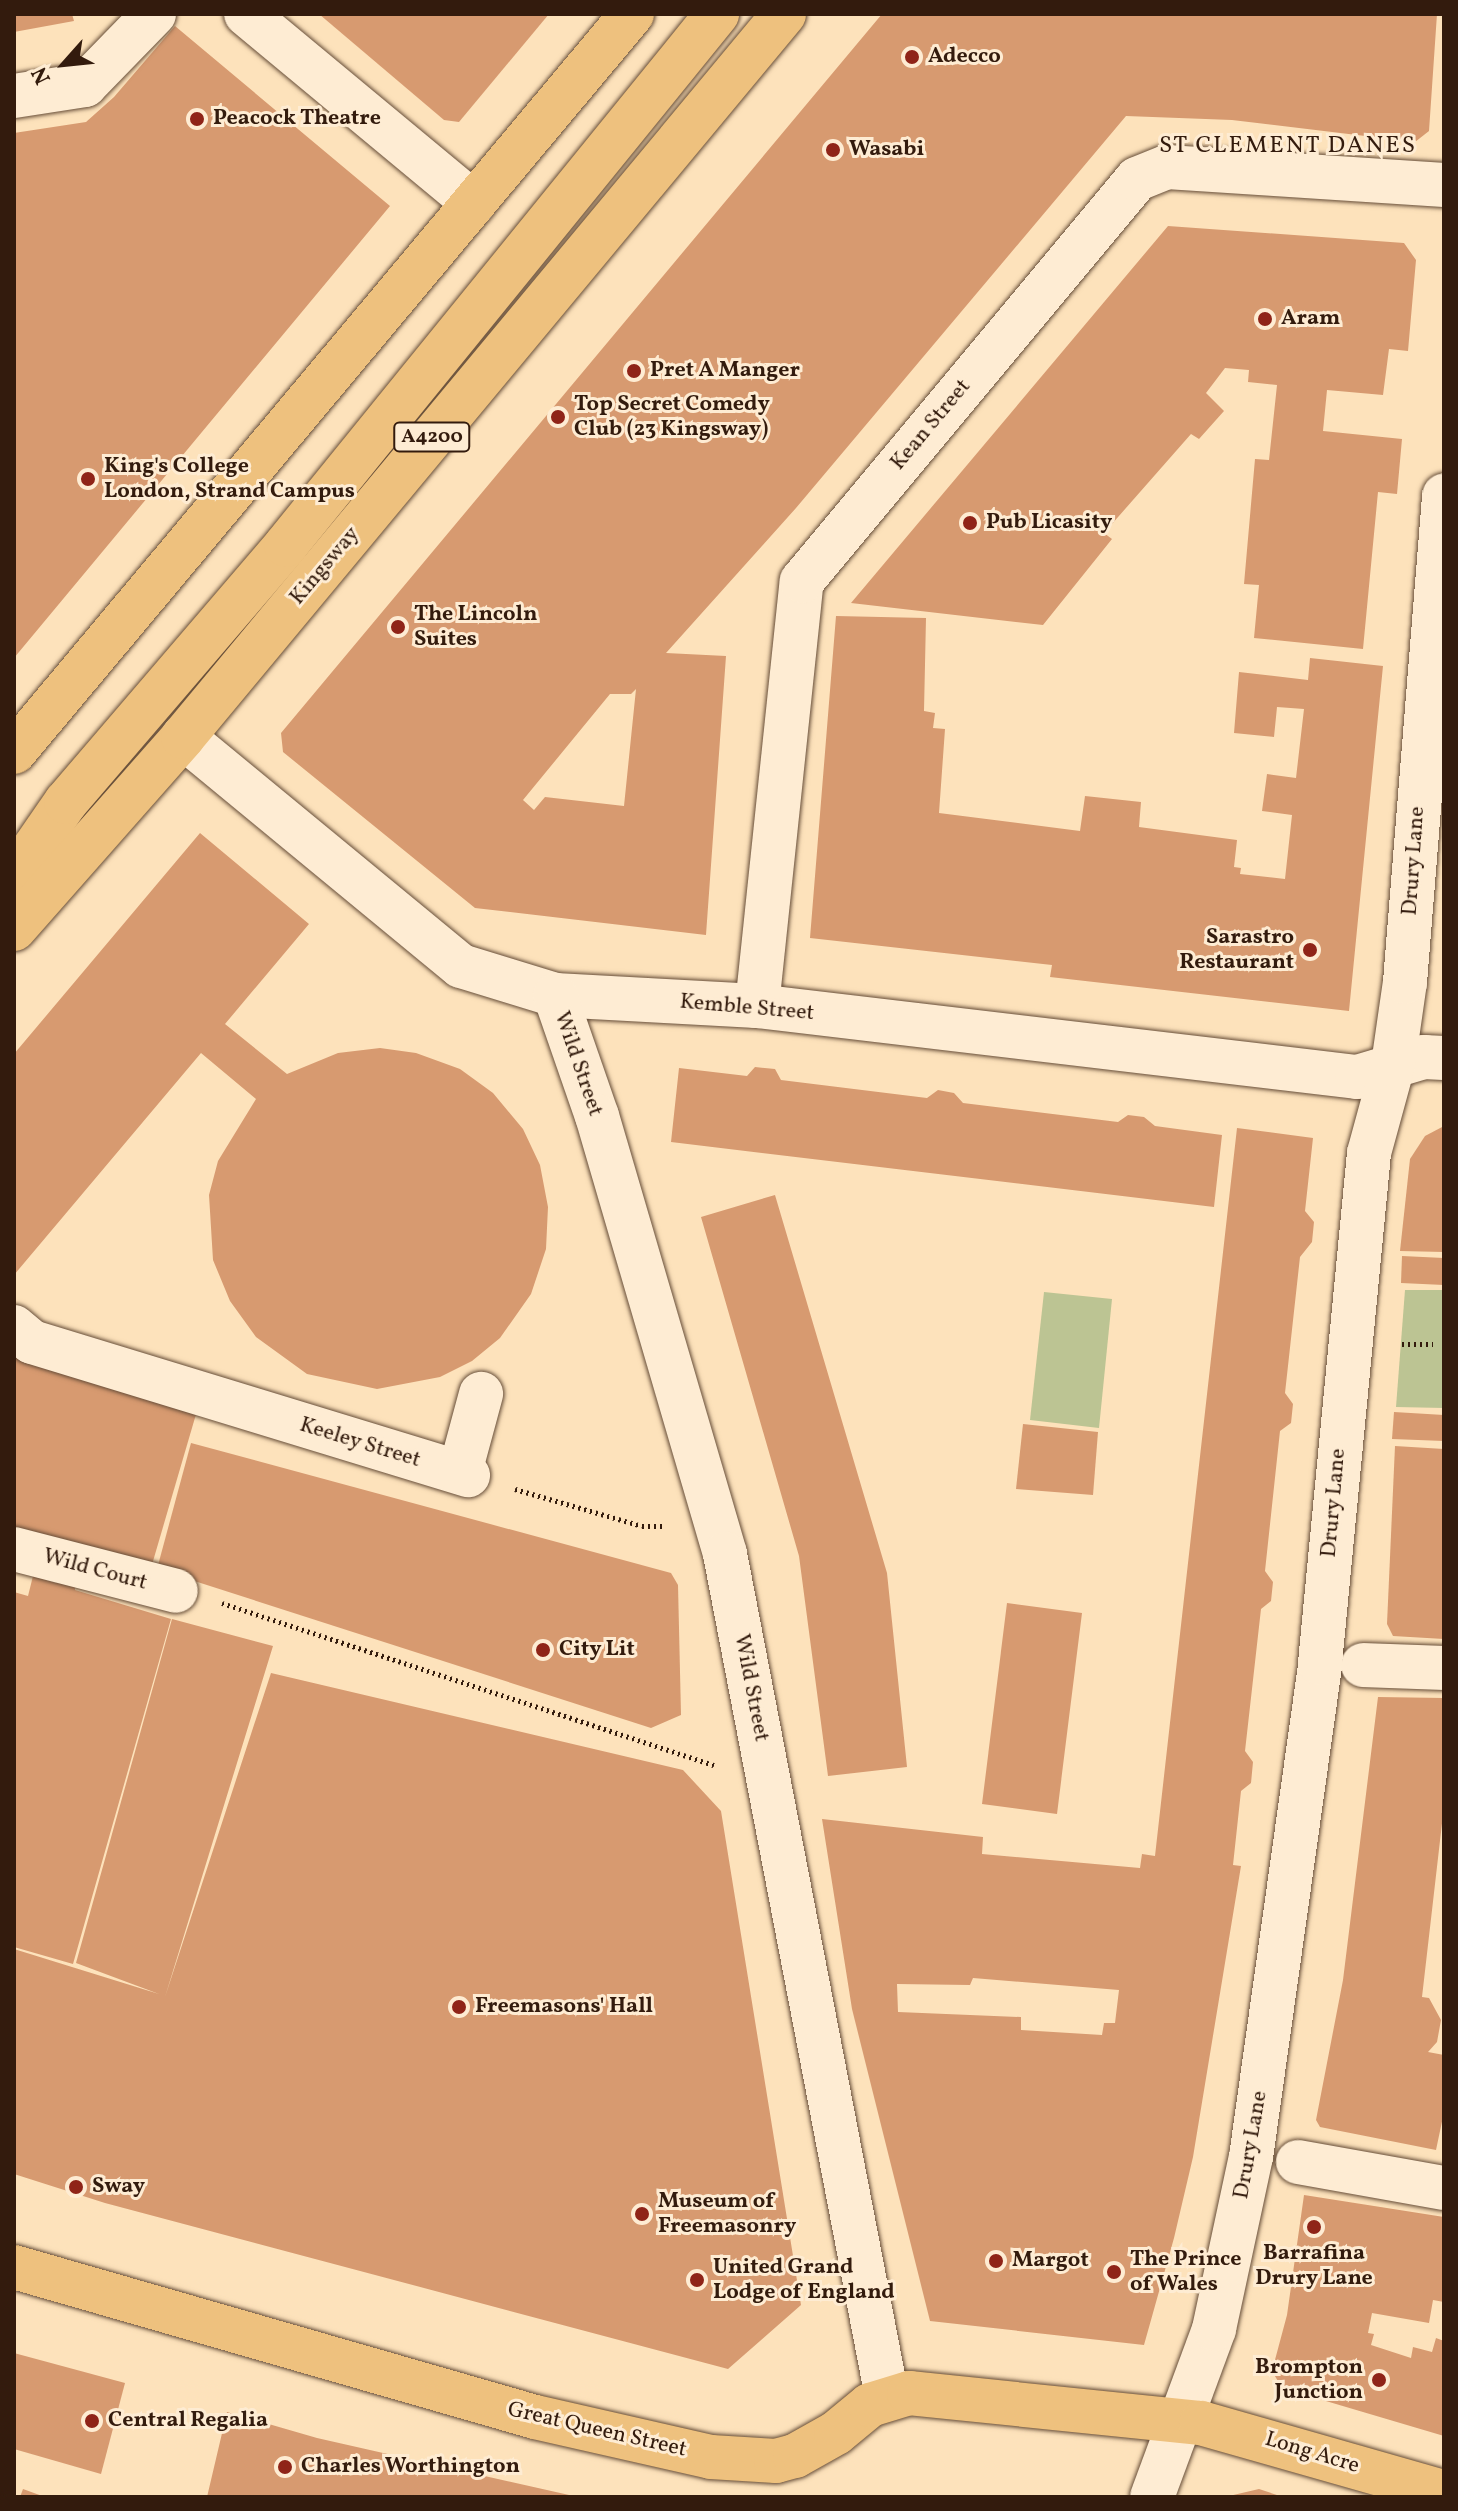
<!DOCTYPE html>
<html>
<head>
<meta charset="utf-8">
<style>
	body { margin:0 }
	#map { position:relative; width:1458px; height:2511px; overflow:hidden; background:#fde2bb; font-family:Vollkorn,serif }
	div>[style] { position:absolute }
	.green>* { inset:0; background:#bcc493 }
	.building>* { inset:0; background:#d79a70 }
	.path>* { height:5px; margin-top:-2.5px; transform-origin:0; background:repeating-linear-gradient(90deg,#331b0d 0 2px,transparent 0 6px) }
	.roads { filter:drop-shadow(0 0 2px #664d38) drop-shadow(0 0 2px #664d38) }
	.minor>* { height:44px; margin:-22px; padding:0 22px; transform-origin:22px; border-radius:22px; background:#feecd3 }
	.major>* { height:44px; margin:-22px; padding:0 22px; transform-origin:22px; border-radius:22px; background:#eec17e }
	.dots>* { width:22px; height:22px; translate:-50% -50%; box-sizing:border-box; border:4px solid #feecd3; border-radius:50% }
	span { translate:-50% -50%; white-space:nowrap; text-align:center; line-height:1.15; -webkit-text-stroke:6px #feecd3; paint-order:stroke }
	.shield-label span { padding:2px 6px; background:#feecd3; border:2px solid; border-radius:6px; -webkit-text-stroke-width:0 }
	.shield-label { font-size:20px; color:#331b0d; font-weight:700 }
	.poi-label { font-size:22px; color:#331b0d; font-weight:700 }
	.left { translate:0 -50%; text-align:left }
	.right { translate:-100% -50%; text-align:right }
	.street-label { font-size:22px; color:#331b0d }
	.neighbourhood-label { font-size:24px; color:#331b0d; letter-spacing:2px }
	.frame { position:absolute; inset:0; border:16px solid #331b0d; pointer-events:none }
	.north { position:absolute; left:24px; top:24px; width:80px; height:80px; -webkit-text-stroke:6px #feecd3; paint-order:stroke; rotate:243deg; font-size:22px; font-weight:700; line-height:32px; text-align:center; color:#331b0d }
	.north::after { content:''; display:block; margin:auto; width:28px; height:36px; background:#331b0d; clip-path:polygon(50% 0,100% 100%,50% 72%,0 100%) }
</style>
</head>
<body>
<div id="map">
	<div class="green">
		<div style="clip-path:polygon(1405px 1290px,1444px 1290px,1444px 1408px,1396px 1407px)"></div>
		<div style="clip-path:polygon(1044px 1292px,1112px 1299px,1099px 1428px,1030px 1420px)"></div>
	</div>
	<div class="building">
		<div style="clip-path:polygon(14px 14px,72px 14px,74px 21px,14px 32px)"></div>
		<div style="clip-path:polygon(319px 14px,549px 14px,459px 122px,444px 120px)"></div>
		<div style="clip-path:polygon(evenodd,882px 14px,1437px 14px,1429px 131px,1415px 142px,1232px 120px,1126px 116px,796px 508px,666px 653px,726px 656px,706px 935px,475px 908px,283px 752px,281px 733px,882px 14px,636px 689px,624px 806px,545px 797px,534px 810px,523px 800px,610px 694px,631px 694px,636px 689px)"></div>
		<div style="clip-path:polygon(175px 26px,390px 206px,14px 658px,14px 133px,86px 122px,114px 97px)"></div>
		<div style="clip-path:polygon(1168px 226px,1404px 243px,1416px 260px,1408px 351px,1389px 349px,1383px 395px,1327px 390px,1323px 431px,1402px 439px,1397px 494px,1378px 492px,1363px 649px,1254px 638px,1259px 585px,1244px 584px,1255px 459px,1269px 460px,1277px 385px,1248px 382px,1249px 370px,1225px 368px,1206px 393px,1224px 411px,1199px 439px,1191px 434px,1104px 533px,1112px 539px,1043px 625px,851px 603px)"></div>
		<div style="clip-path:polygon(836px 616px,926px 618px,924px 711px,935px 713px,933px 728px,945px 729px,939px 813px,1080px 831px,1085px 796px,1141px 802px,1139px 827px,1237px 840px,1234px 867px,1241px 868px,1240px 874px,1285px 879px,1292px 815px,1262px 811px,1267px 774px,1296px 778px,1304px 709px,1277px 707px,1274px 737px,1234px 733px,1239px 672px,1308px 680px,1310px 658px,1383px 666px,1349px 1011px,1050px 977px,1052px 965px,810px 938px)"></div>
		<div style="clip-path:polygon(200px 833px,309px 924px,225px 1024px,287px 1074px,338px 1053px,380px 1048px,416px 1053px,460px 1069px,493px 1093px,523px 1129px,540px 1165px,548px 1207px,546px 1249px,531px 1294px,500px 1338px,472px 1361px,440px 1377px,377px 1389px,307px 1374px,256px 1337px,230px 1301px,213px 1260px,209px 1195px,218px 1161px,256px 1099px,201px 1053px,14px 1275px,14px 1054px)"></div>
		<div style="clip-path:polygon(755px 1067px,775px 1069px,781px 1080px,927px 1098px,938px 1090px,954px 1093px,963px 1103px,1118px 1122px,1128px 1115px,1144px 1117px,1155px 1126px,1222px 1135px,1214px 1207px,671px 1142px,679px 1068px,747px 1076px)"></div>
		<div style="clip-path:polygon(1444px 1126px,1444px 1252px,1400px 1251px,1410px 1159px,1425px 1136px)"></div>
		<div style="clip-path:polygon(evenodd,1237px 1128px,1313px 1138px,1305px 1211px,1314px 1222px,1312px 1242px,1300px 1257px,1285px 1393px,1293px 1404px,1291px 1423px,1280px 1431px,1265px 1571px,1273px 1582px,1271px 1601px,1261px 1609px,1245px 1751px,1253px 1762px,1251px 1783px,1241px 1791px,1233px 1865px,1241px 1866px,1193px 2157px,1174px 2238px,1144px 2345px,930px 2321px,852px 2009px,822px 1819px,983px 1837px,982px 1854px,1140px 1868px,1142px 1854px,1155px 1856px,1237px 1128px,973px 1978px,1119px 1990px,1115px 2023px,1104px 2023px,1102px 2035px,1021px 2030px,1021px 2017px,898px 2012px,897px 1984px,970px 1985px,973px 1978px)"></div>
		<div style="clip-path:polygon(775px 1195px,887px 1573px,907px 1767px,828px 1776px,799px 1556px,701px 1217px)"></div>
		<div style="clip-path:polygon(1402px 1256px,1444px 1258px,1444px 1285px,1401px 1283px)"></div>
		<div style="clip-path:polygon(14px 1343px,199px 1404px,151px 1568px,14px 1535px)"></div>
		<div style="clip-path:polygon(1394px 1412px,1444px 1415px,1444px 1441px,1392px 1439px)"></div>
		<div style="clip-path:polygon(1023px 1424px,1098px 1432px,1093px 1495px,1016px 1489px)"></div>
		<div style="clip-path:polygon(191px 1443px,671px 1573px,678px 1585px,681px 1715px,651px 1728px,157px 1569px)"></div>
		<div style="clip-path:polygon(1395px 1446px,1444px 1449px,1444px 1639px,1393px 1636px,1387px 1624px)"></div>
		<div style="clip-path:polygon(33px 1576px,56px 1583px,60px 1576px,75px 1577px,75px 1590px,171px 1619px,73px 1964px,14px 1947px,14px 1592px,28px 1596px)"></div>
		<div style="clip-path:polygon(1007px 1603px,1082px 1613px,1057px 1814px,982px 1804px)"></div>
		<div style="clip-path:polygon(172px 1619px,273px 1646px,165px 1997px,271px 1673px,683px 1770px,721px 1811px,801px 2305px,728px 2369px,105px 2203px,14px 2174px,14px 1949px,159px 1994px,76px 1963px)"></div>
		<div style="clip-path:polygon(1378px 1697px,1444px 1698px,1444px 1806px,1422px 1997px,1429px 1998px,1441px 2020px,1437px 2042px,1428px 2052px,1444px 2055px,1444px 2112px,1436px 2150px,1320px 2127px,1316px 2120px,1343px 1980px)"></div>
		<div style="clip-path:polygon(1304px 2195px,1444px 2217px,1444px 2302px,1433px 2300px,1429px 2323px,1372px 2313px,1368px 2333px,1374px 2334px,1371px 2345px,1411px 2358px,1413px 2347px,1432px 2352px,1436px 2338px,1444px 2341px,1444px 2436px,1282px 2388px,1272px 2371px,1287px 2315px)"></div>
		<div style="clip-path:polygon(14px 2353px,125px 2383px,101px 2474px,14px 2449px)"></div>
		<div style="clip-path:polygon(227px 2412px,317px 2438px,578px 2497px,207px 2497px)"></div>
		<div style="clip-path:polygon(23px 2489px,45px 2497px,20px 2497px)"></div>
		<div style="clip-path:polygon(1259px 2489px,1283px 2497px,1229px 2497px,1229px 2496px)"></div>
	</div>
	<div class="path">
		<div style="left:1402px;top:1344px;width:31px"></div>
		<div style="left:515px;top:1489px;width:132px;rotate:16.2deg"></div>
		<div style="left:642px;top:1526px;width:22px"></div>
		<div style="left:222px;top:1603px;width:518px;rotate:18.23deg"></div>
	</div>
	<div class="roads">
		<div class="minor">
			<div style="left:246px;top:14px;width:296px;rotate:39.7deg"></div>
			<div style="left:14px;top:96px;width:72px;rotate:-8.8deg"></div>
			<div style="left:85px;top:85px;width:99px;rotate:-45.8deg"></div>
			<div style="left:183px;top:737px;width:360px;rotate:39.5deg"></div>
			<div style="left:461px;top:966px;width:98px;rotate:17.1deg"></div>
			<div style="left:555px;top:995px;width:202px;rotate:3.1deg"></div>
			<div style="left:757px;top:1006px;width:604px;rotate:6.75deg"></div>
			<div style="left:1357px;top:1077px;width:70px;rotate:-16.6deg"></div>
			<div style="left:1424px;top:1057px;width:20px;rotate:3deg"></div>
			<div style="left:555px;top:995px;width:128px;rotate:70.9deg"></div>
			<div style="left:597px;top:1116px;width:456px;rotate:73.7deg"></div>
			<div style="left:725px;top:1554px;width:858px;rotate:79.12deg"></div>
			<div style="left:757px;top:1006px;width:427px;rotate:-84deg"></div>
			<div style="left:802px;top:581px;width:523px;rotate:-50.19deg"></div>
			<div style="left:1137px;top:179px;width:32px;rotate:-22deg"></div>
			<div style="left:1167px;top:167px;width:278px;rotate:3.7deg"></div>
			<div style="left:14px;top:1327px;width:23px;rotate:40deg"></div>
			<div style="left:32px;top:1342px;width:456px;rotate:17deg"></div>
			<div style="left:460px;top:1472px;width:81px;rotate:-74.9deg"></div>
			<div style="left:14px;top:1549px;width:167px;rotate:14.5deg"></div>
			<div style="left:1363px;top:1665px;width:81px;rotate:2.1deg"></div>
			<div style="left:1298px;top:2162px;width:148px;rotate:10.1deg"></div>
			<div style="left:1152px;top:2497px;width:179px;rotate:-69.7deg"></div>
			<div style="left:1214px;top:2329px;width:176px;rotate:-77.9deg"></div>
			<div style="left:1251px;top:2157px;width:499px;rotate:-82deg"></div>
			<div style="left:1320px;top:1663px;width:512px;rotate:-84.51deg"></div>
			<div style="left:1369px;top:1153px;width:91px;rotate:-74.7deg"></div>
			<div style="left:1393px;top:1065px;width:84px;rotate:-81.8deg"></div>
			<div style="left:1405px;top:982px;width:488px;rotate:-85.4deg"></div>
		</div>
		<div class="major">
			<div style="left:14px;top:752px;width:963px;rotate:-50.06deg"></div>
			<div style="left:14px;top:877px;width:91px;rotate:-55.3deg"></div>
			<div style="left:66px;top:802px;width:338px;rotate:-49.4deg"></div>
			<div style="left:286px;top:545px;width:684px;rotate:-50.93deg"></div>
			<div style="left:14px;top:929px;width:256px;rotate:-48.6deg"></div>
			<div style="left:183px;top:737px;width:940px;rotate:-50.26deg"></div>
			<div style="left:14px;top:2267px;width:542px;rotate:16.06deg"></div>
			<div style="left:535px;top:2417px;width:180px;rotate:12.8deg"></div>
			<div style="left:711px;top:2457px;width:65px;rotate:3.5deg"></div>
			<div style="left:776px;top:2461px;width:20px;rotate:-15deg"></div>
			<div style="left:795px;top:2456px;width:47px;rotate:-29.3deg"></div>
			<div style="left:836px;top:2433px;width:44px;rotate:-39.5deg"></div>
			<div style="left:870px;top:2405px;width:41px;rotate:-17.1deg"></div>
			<div style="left:909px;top:2393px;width:294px;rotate:5.9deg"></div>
			<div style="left:1201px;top:2423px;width:253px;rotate:15.9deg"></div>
		</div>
	</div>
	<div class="dots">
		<div style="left:912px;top:57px;background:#8f2418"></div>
		<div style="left:197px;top:119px;background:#8f2418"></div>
		<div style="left:833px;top:150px;background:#8f2418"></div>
		<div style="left:1265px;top:319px;background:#8f2418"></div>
		<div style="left:634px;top:371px;background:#8f2418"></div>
		<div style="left:558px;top:417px;background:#8f2418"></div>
		<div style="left:88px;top:479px;background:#8f2418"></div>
		<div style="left:970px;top:523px;background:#8f2418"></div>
		<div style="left:398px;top:627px;background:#8f2418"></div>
		<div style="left:1310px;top:950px;background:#8f2418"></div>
		<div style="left:543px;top:1650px;background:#8f2418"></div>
		<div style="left:459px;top:2007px;background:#8f2418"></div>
		<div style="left:76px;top:2187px;background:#8f2418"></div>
		<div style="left:642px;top:2214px;background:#8f2418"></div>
		<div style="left:1314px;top:2227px;background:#8f2418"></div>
		<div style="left:996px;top:2261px;background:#8f2418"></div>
		<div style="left:1114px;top:2272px;background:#8f2418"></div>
		<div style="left:697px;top:2280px;background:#8f2418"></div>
		<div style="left:1379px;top:2380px;background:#8f2418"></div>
		<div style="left:92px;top:2421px;background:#8f2418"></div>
		<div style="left:285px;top:2467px;background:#8f2418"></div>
	</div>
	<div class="shield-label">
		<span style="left:432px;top:437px">A4200</span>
	</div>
	<div class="poi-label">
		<span class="left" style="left:928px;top:57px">Adecco</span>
		<span class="left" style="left:213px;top:119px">Peacock Theatre</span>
		<span class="left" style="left:849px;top:150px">Wasabi</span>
		<span class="left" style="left:1281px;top:319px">Aram</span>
		<span class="left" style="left:650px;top:371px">Pret A Manger</span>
		<span class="left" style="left:574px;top:417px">Top Secret Comedy<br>Club (23 Kingsway)</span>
		<span class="left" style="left:104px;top:479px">King's College<br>London, Strand Campus</span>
		<span class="left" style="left:986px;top:523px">Pub Licasity</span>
		<span class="left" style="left:414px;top:627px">The Lincoln<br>Suites</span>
		<span class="right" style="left:1294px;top:950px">Sarastro<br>Restaurant</span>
		<span class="left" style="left:559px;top:1650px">City Lit</span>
		<span class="left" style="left:475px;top:2007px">Freemasons' Hall</span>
		<span class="left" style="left:92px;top:2187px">Sway</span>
		<span class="left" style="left:658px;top:2214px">Museum of<br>Freemasonry</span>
		<span style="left:1314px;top:2266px">Barrafina<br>Drury Lane</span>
		<span class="left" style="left:1130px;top:2272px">The Prince<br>of Wales</span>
		<span class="left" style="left:1012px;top:2261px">Margot</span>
		<span class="left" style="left:713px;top:2280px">United Grand<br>Lodge of England</span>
		<span class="right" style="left:1363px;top:2380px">Brompton<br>Junction</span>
		<span class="left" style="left:108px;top:2421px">Central Regalia</span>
		<span class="left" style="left:301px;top:2467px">Charles Worthington</span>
	</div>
	<div class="street-label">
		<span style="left:931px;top:425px;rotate:-50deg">Kean Street</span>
		<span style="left:325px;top:566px;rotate:-50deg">Kingsway</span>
		<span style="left:1414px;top:861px;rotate:-86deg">Drury Lane</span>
		<span style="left:747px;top:1008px;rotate:5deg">Kemble Street</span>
		<span style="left:578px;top:1064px;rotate:71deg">Wild Street</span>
		<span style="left:360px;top:1443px;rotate:17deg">Keeley Street</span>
		<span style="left:1334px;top:1503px;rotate:-85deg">Drury Lane</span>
		<span style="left:95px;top:1570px;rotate:15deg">Wild Court</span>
		<span style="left:751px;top:1688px;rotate:79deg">Wild Street</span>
		<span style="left:1251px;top:2145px;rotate:-80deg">Drury Lane</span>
		<span style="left:597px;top:2430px;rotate:13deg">Great Queen Street</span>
		<span style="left:1312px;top:2453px;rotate:17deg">Long Acre</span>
	</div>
	<div class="neighbourhood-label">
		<span style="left:1288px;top:147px">ST CLEMENT DANES</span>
	</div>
	<div class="frame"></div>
	<div class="north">N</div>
</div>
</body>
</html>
